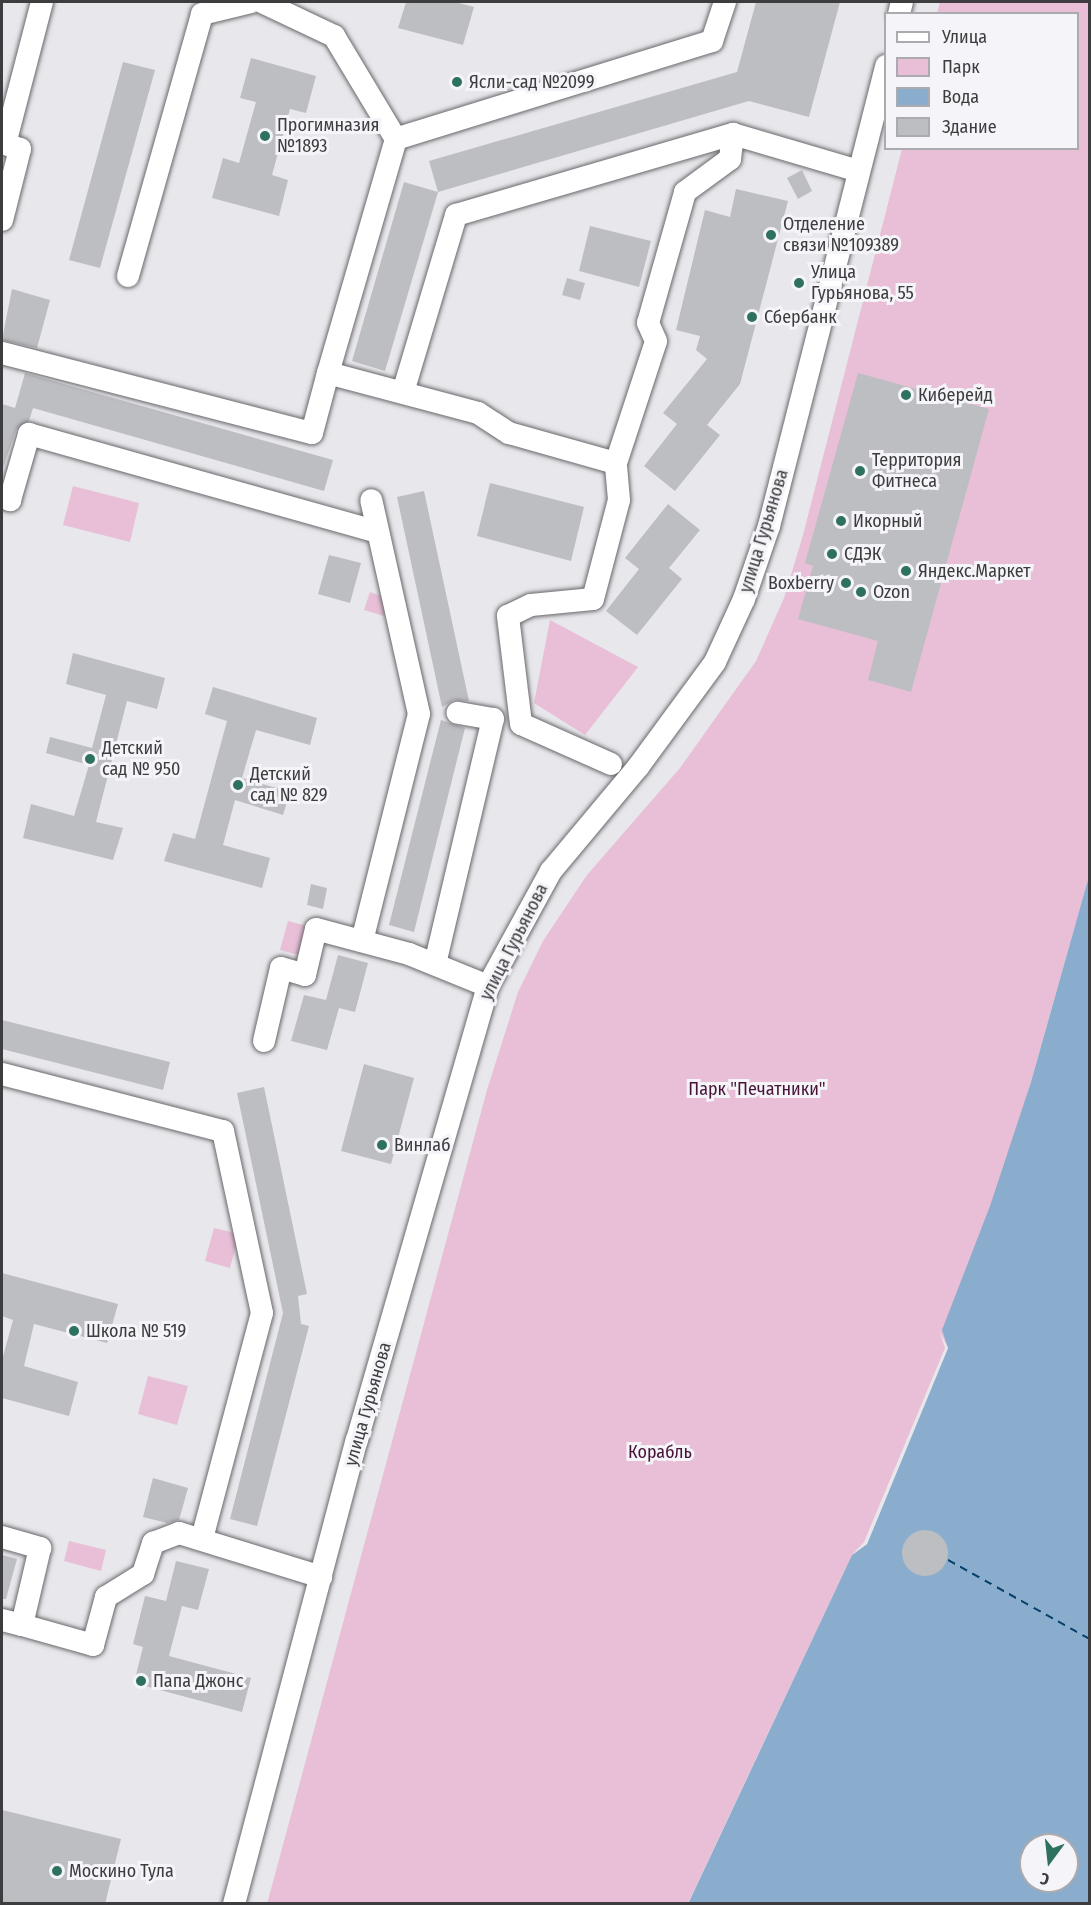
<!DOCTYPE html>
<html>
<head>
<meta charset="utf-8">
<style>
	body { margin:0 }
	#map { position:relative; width:1091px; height:1905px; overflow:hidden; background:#e8e7eb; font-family:"Fira Sans Condensed",sans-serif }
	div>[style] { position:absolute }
	.green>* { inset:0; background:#e8bfd7 }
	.water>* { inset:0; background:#8aadcd }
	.pier>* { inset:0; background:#e8e7eb }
	.ferry>* { height:1.5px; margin-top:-0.75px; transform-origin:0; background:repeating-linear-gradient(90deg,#06406a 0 8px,transparent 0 14px) }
	.building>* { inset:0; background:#bdbec2 }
	.round { border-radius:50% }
	.roads { filter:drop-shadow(0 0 2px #69686c) drop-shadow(0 0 2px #69686c) }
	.minor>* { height:22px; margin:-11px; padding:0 11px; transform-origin:11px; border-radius:11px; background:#fff }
	.dots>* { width:16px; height:16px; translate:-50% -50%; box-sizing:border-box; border:3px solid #f5f4f9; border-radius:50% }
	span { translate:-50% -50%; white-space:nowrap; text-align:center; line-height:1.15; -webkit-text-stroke:6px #f5f4f9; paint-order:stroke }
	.poi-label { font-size:18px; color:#3d3c3e }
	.left { translate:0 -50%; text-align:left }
	.right { translate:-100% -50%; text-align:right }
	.street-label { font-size:18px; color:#3d3c3e }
	.park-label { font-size:18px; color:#471437 }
	.frame { position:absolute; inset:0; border:3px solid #3d3c3e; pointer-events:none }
	.legend { position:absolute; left:884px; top:12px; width:195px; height:138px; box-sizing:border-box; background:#f5f4f9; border:2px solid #abaaae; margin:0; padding:8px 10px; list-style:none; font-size:18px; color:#3d3c3e }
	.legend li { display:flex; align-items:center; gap:12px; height:30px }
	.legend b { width:30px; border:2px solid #abaaae }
	.north { position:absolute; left:1019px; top:1833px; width:60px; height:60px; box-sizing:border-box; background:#f5f4f9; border:2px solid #abaaae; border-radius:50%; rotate:195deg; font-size:16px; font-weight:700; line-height:24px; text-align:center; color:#3d3c3e }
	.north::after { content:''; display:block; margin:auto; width:21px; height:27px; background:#2f7161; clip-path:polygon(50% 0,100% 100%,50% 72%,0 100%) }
</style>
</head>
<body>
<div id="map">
	<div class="green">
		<div style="clip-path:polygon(940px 2px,1089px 2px,1089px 876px,1031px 1082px,948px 1348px,867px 1544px,852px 1555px,688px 1903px,267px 1904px,487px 1090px,518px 992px,543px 941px,587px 875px,680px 768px,756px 661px,784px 598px,803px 535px,902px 149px,1078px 148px,1078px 14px,937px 13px)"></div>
		<div style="clip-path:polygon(73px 486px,139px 503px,130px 542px,63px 525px)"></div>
		<div style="clip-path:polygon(370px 592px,389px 599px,384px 616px,364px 610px)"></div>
		<div style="clip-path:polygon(550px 620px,638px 667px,585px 735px,534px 703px)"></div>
		<div style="clip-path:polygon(288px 921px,307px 926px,299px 955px,280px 950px)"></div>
		<div style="clip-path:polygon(214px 1228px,239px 1234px,230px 1268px,205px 1261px)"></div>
		<div style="clip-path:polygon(148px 1376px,188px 1386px,177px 1425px,138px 1414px)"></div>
		<div style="clip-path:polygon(69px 1541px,106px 1550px,101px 1571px,64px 1561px)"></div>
	</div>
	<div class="water">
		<div style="clip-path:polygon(evenodd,1089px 876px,1089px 1903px,688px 1904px,852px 1555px,867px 1544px,948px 1348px,942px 1330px,990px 1206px,1031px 1082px,1089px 876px,1031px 1845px,1067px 1845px,1067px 1881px,1031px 1881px,1031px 1845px)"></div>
	</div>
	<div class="pier">
		<div style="clip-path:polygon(939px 1330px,948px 1348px,867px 1544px,852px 1555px,864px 1542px,945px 1348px)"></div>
	</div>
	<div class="ferry">
		<div style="left:948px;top:1560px;width:162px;rotate:29.1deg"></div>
	</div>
	<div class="building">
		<div style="clip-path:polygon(406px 2px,455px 2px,474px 7px,463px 45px,398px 28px)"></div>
		<div style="clip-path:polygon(756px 2px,840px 2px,809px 117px,749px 101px,438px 192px,429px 161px,737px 72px)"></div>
		<div style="clip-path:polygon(251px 58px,316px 76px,306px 113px,290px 109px,272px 175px,288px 180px,279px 216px,212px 198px,223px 158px,239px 163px,256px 102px,240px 98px)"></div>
		<div style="clip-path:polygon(123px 62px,155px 70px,100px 268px,69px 260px)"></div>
		<div style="clip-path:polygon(802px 170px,812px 191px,798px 199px,787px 178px)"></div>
		<div style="clip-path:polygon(404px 182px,438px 192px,385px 371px,352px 361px)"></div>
		<div style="clip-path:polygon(736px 189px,788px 201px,740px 384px,707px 425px,720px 435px,675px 491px,644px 466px,677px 424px,663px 413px,707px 359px,696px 350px,700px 336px,676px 330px,705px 210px,730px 217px)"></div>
		<div style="clip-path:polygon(590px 226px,651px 241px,639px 287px,579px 271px)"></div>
		<div style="clip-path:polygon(567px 278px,585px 283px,580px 300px,562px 295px)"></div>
		<div style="clip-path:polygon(12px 289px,50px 300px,37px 348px,2px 340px)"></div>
		<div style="clip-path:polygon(25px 373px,333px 460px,324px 491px,33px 408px,29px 421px,16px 430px,2px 471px,2px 404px,15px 408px)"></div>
		<div style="clip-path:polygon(858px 373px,989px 409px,911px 692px,868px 680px,878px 641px,798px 619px,813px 566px,805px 563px)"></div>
		<div style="clip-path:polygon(490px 483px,584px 507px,571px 561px,477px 536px)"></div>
		<div style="clip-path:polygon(424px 491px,469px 701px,454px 700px,442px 707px,397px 497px)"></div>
		<div style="clip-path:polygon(668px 504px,700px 530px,669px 568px,682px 579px,637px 635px,606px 611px,639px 569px,625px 558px)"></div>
		<div style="clip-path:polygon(329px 555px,361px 563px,350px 603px,318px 594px)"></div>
		<div style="clip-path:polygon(73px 653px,165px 678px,157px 709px,127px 701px,96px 822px,123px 828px,113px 860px,23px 838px,31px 804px,74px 816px,89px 765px,46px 753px,50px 737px,92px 748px,106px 695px,66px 684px)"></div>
		<div style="clip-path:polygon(213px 687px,317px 718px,310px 745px,256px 730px,242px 778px,290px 792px,283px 815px,235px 800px,223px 845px,270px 858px,262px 888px,164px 861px,173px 833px,195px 839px,227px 721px,205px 714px)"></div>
		<div style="clip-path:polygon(441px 720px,465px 728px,414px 932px,389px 925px)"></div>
		<div style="clip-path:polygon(311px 884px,327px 888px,323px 909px,307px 905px)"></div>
		<div style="clip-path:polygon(338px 955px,368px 963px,355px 1012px,339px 1008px,327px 1050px,291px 1041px,304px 995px,326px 1000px)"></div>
		<div style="clip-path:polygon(2px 1020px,170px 1062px,163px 1090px,2px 1049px)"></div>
		<div style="clip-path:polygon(364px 1064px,414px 1078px,391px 1164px,341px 1151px)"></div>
		<div style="clip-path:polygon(264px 1087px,307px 1294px,298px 1296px,301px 1324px,309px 1326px,257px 1526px,230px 1519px,283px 1313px,237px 1093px)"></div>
		<div style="clip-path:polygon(2px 1273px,118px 1304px,107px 1343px,34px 1324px,24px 1366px,78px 1382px,69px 1416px,2px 1398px,2px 1360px,13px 1320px,2px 1316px)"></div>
		<div style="clip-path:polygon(153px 1478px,188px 1488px,179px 1520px,167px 1523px,143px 1517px)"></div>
		<div class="round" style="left:902px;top:1530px;width:46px;height:46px"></div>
		<div style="clip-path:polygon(2px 1555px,17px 1559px,6px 1599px,2px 1599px)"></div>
		<div style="clip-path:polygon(176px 1561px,209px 1569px,198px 1610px,182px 1606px,169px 1656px,251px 1678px,242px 1712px,134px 1683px,143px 1647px,133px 1644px,145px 1596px,166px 1601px)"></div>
		<div style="clip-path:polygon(2px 1810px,121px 1839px,105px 1904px,2px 1904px)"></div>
	</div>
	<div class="roads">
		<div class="minor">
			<div style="left:262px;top:2px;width:80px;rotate:25.3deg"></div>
			<div style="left:334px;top:36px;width:120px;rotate:59deg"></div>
			<div style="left:725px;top:2px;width:41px;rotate:108.4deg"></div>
			<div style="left:712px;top:41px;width:331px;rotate:162.8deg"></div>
			<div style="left:396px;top:139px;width:244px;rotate:106.2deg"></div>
			<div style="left:328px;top:373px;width:155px;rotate:14.9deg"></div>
			<div style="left:478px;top:413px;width:37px;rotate:33deg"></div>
			<div style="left:509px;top:433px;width:111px;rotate:15.7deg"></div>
			<div style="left:616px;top:463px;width:128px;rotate:-71.8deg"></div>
			<div style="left:656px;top:341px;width:20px;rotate:-114deg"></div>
			<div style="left:648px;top:323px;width:136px;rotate:-74.2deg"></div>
			<div style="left:685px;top:192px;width:56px;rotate:-36.3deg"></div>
			<div style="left:730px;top:159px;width:25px;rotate:-83deg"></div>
			<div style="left:899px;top:14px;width:12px;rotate:-76deg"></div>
			<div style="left:2px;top:143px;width:19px;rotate:18deg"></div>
			<div style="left:20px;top:149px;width:73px;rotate:104.2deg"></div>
			<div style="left:5px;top:144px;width:147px;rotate:-75.4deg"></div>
			<div style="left:128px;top:276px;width:272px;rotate:-74.2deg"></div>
			<div style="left:202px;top:14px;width:50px;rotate:-13.8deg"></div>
			<div style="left:2px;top:353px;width:320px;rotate:14.5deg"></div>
			<div style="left:312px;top:433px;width:62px;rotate:-75.1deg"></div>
			<div style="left:403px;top:392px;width:185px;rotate:-73.3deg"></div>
			<div style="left:456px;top:215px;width:289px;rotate:-16.3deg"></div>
			<div style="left:733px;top:134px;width:131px;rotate:16.4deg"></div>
			<div style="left:2px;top:497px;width:9px;rotate:21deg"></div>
			<div style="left:10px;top:500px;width:69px;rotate:-73.9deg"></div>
			<div style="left:29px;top:434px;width:362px;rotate:15.7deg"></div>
			<div style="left:611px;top:764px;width:98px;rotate:-156deg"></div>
			<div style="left:521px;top:724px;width:109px;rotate:-96.9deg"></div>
			<div style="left:508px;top:616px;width:25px;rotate:-26deg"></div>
			<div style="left:531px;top:605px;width:62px;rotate:-5.5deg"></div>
			<div style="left:593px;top:599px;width:102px;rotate:-75.3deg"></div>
			<div style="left:619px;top:500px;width:37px;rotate:-95deg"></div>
			<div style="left:362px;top:941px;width:234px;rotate:-75.9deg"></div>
			<div style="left:419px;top:714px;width:219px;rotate:-102.6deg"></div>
			<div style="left:435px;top:964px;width:252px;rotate:-76.7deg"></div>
			<div style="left:493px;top:719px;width:36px;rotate:-170deg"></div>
			<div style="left:264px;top:1041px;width:75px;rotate:-76.9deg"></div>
			<div style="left:281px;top:968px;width:25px;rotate:16deg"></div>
			<div style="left:305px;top:975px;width:47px;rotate:-76.6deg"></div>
			<div style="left:316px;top:929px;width:96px;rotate:15deg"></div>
			<div style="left:409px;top:954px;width:85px;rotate:22.1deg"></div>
			<div style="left:2px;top:1074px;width:228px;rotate:14.5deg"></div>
			<div style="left:223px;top:1131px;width:186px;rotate:77.9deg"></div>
			<div style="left:262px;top:1313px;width:233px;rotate:104.9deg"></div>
			<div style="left:2px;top:1537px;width:40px;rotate:16deg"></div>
			<div style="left:40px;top:1548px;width:79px;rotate:103.2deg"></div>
			<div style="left:22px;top:1625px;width:21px;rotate:-166deg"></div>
			<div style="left:22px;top:1625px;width:74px;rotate:15.7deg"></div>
			<div style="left:93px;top:1645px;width:50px;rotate:-74.8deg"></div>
			<div style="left:106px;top:1597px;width:44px;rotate:-31.9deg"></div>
			<div style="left:143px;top:1574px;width:33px;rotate:-72deg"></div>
			<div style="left:153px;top:1543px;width:28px;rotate:-21deg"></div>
			<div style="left:179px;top:1533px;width:149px;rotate:17.2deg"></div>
			<div style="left:234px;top:1904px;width:480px;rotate:-75.2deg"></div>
			<div style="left:357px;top:1440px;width:473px;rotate:-73.9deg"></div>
			<div style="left:488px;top:986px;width:131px;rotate:-61.3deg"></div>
			<div style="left:551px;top:871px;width:136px;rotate:-50.1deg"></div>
			<div style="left:638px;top:767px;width:130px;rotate:-53.7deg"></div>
			<div style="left:715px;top:662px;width:69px;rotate:-65.3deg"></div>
			<div style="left:744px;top:599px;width:77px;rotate:-71.1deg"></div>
			<div style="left:769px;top:526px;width:475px;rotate:-75.7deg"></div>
		</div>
	</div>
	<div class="dots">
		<div style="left:457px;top:82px;background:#2f7161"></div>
		<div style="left:265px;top:136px;background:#2f7161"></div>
		<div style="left:771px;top:235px;background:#2f7161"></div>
		<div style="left:799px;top:283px;background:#2f7161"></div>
		<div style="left:752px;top:317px;background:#2f7161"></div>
		<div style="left:906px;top:395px;background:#2f7161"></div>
		<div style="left:860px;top:471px;background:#2f7161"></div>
		<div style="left:841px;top:521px;background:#2f7161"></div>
		<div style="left:832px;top:554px;background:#2f7161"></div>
		<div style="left:906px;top:571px;background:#2f7161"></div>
		<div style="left:846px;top:583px;background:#2f7161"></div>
		<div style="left:861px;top:592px;background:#2f7161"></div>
		<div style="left:90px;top:759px;background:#2f7161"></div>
		<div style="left:238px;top:785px;background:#2f7161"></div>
		<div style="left:382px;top:1145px;background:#2f7161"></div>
		<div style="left:74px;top:1331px;background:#2f7161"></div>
		<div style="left:141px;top:1681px;background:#2f7161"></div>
		<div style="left:57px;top:1871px;background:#2f7161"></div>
	</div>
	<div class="poi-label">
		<span class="left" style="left:469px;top:82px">Ясли-сад №2099</span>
		<span class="left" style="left:277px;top:136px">Прогимназия<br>№1893</span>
		<span class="left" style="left:783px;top:235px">Отделение<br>связи №109389</span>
		<span class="left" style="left:811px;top:283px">Улица<br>Гурьянова, 55</span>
		<span class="left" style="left:764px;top:317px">Сбербанк</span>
		<span class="left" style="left:918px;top:395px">Киберейд</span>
		<span class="left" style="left:872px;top:471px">Территория<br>Фитнеса</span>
		<span class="left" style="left:853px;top:521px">Икорный</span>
		<span class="left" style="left:844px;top:554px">СДЭК</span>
		<span class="left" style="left:918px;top:571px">Яндекс.Маркет</span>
		<span class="right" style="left:834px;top:583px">Boxberry</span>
		<span class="left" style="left:873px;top:592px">Ozon</span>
		<span class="left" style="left:102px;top:759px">Детский<br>сад № 950</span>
		<span class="left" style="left:250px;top:785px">Детский<br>сад № 829</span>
		<span class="left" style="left:394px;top:1145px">Винлаб</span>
		<span class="left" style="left:86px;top:1331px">Школа № 519</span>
		<span class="left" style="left:153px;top:1681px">Папа Джонс</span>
		<span class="left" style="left:69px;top:1871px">Москино Тула</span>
	</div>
	<div class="street-label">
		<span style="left:764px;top:531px;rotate:-73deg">улица Гурьянова</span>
		<span style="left:514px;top:942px;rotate:-63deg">улица Гурьянова</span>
		<span style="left:368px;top:1404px;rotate:-74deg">улица Гурьянова</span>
	</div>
	<div class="park-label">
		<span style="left:757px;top:1089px">Парк "Печатники"</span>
		<span style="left:660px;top:1452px">Корабль</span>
	</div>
	<div class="frame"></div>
	<ul class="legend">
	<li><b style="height:8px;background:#fff"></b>Улица</li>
	<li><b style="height:16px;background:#e8bfd7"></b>Парк</li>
	<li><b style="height:16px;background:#8aadcd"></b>Вода</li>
	<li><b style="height:16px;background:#bdbec2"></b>Здание</li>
	</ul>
	<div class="north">С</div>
</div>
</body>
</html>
